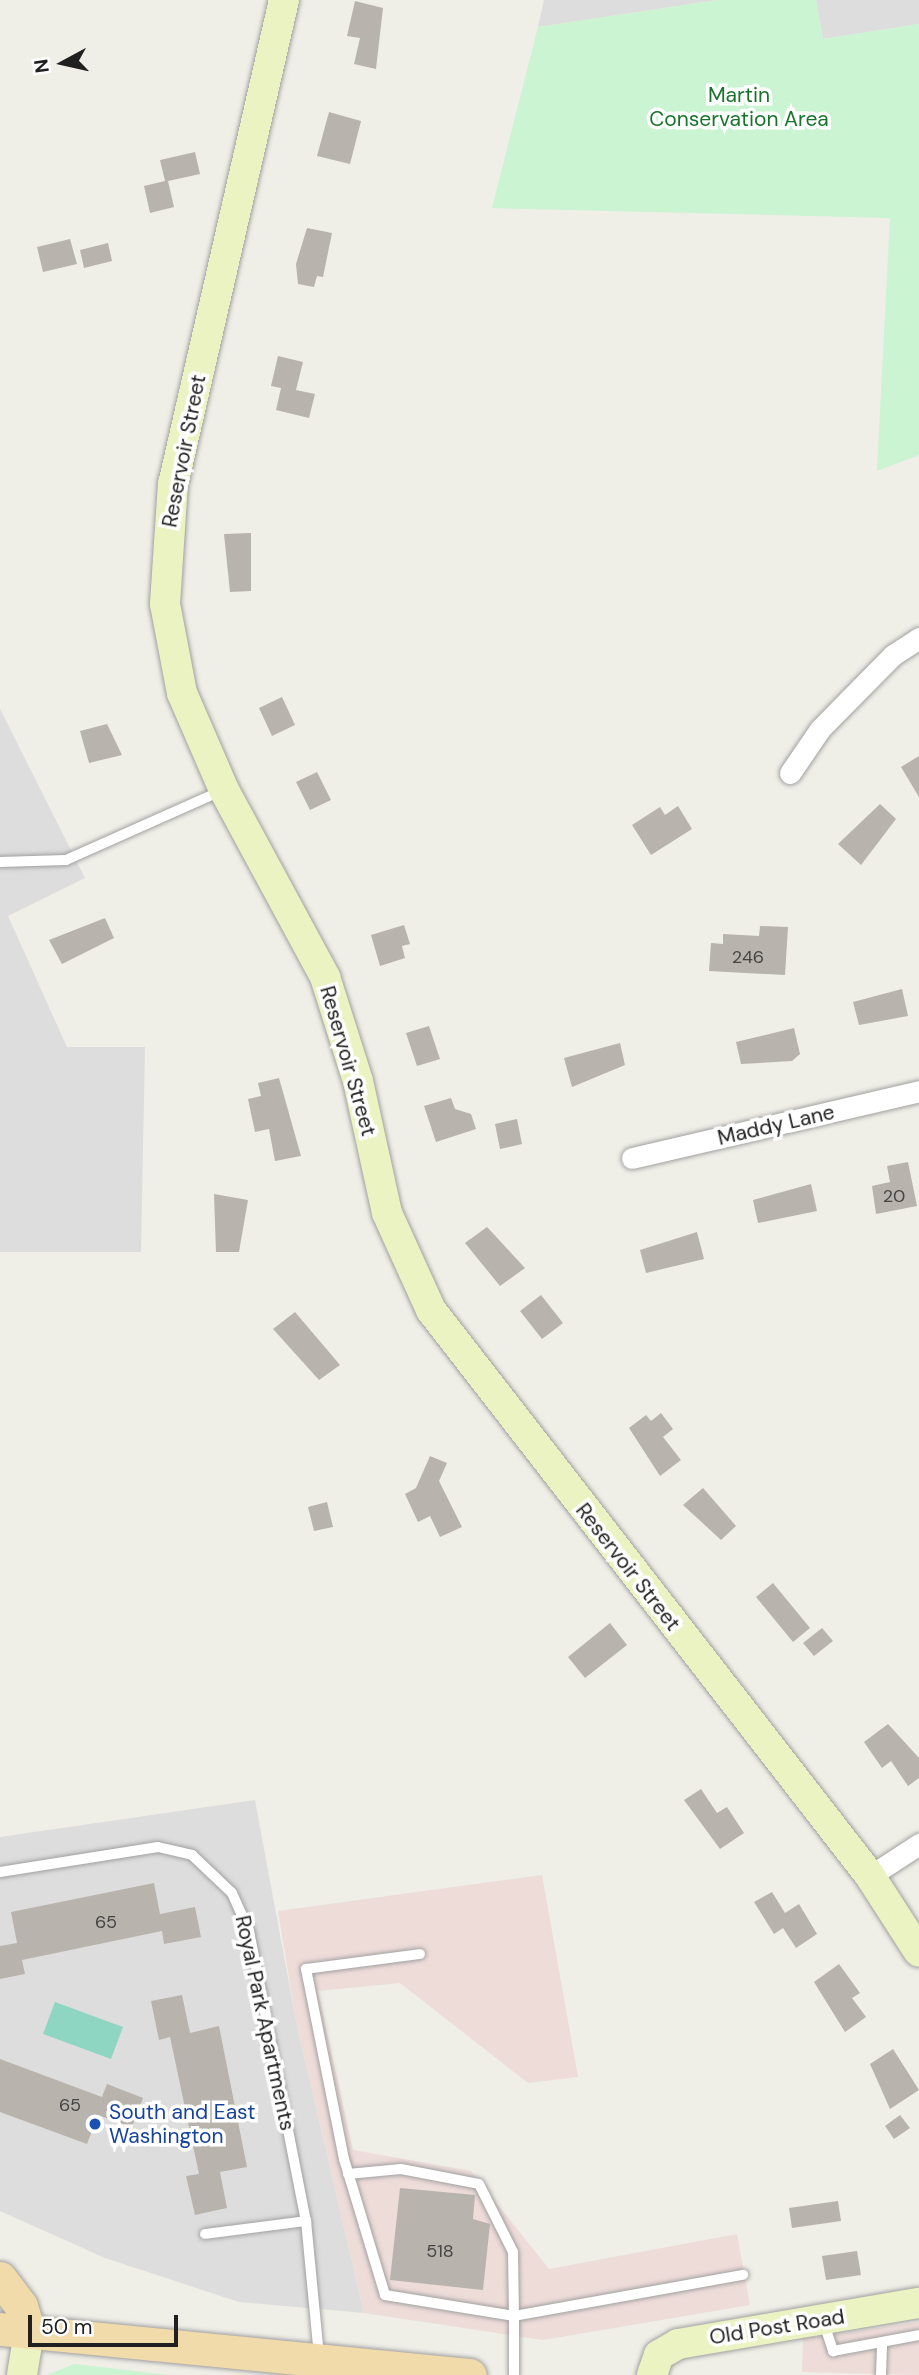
<!DOCTYPE html>
<html>
<head>
<meta charset="utf-8">
<style>
	body { margin:0 }
	#map { position:relative; width:919px; height:2375px; overflow:hidden; background:#efeee7; font-family:"DM Sans",sans-serif }
	div>[style] { position:absolute }
	.residential>* { inset:0; background:#dedddd }
	.commercial>* { inset:0; background:#eedcd9 }
	.park>* { inset:0; background:#caf4d2 }
	.pitch>* { inset:0; background:#8ed6c2 }
	.building>* { inset:0; background:#b8b3ad }
	.roads { filter:drop-shadow(0 0 2px #a1a1a1) drop-shadow(0 0 2px #a1a1a1) }
	.lane>* { height:10px; margin:-5px; padding:0 5px; transform-origin:5px; border-radius:5px; background:#fff }
	.street>* { height:21px; margin:-10.5px; padding:0 10.5px; transform-origin:10.5px; border-radius:10.5px; background:#fff }
	.secondary>* { height:30px; margin:-15px; padding:0 15px; transform-origin:15px; border-radius:15px; background:#ebf3c2 }
	.primary>* { height:33px; margin:-16.5px; padding:0 16.5px; transform-origin:16.5px; border-radius:16.5px; background:#f2dbaa }
	.dots>* { width:19px; height:19px; translate:-50% -50%; box-sizing:border-box; border:4px solid #fff; border-radius:50% }
	span { translate:-50% -50%; white-space:nowrap; text-align:center; line-height:1.15; -webkit-text-stroke:7px #fff; paint-order:stroke }
	.number-label { font-size:18px; color:#464543 }
	.number-label span { -webkit-text-stroke-width:0 }
	.park-label { font-size:21px; color:#18742a }
	.street-label { font-size:21px; color:#202020 }
	.transit-label { font-size:21px; color:#164399 }
	.left { translate:0 -50%; text-align:left }
	.north { position:absolute; left:28px; top:28px; width:70px; height:70px; -webkit-text-stroke:5px #fff; paint-order:stroke; rotate:262deg; font-size:19px; font-weight:700; line-height:28px; text-align:center; color:#202020 }
	.north::after { content:''; display:block; margin:auto; width:24px; height:32px; background:#202020; clip-path:polygon(50% 0,100% 100%,50% 72%,0 100%) }
	.scale { position:absolute; left:28px; top:2315px; width:150px; height:32px; box-sizing:border-box; border:4px solid #202020; border-top:0; padding-left:9px; font-size:21px; line-height:24px; white-space:nowrap; color:#202020; -webkit-text-stroke:5px #fff; paint-order:stroke }
</style>
</head>
<body>
<div id="map">
	<div class="residential">
		<div style="clip-path:polygon(544px 0,718px 0,538px 27px)"></div>
		<div style="clip-path:polygon(816px 0,919px 0,919px 24px,823px 39px)"></div>
		<div style="clip-path:polygon(0 709px,85px 878px,8px 916px,67px 1047px,145px 1047px,141px 1252px,0 1252px)"></div>
		<div style="clip-path:polygon(255px 1800px,296px 2021px,364px 2313px,239px 2302px,105px 2258px,0 2211px,0 1837px)"></div>
	</div>
	<div class="commercial">
		<div style="clip-path:polygon(542px 1875px,578px 2077px,528px 2083px,400px 1983px,318px 1991px,353px 2150px,471px 2171px,549px 2269px,737px 2234px,750px 2305px,543px 2340px,364px 2313px,296px 2021px,278px 1911px)"></div>
		<div style="clip-path:polygon(919px 2322px,919px 2375px,802px 2372px,803px 2339px)"></div>
	</div>
	<div class="park">
		<div style="clip-path:polygon(718px 0,816px 0,823px 39px,919px 24px,919px 455px,877px 471px,890px 218px,492px 208px,538px 27px)"></div>
		<div style="clip-path:polygon(74px 2364px,169px 2375px,47px 2375px)"></div>
	</div>
	<div class="pitch">
		<div style="clip-path:polygon(55px 2002px,123px 2027px,111px 2059px,43px 2034px)"></div>
	</div>
	<div class="building">
		<div style="clip-path:polygon(355px 1px,383px 8px,376px 69px,354px 64px,360px 38px,347px 36px)"></div>
		<div style="clip-path:polygon(329px 112px,361px 121px,350px 164px,317px 156px)"></div>
		<div style="clip-path:polygon(195px 152px,200px 174px,168px 181px,174px 207px,150px 213px,144px 186px,165px 181px,160px 160px)"></div>
		<div style="clip-path:polygon(307px 228px,332px 233px,323px 277px,317px 276px,314px 287px,298px 284px,296px 264px)"></div>
		<div style="clip-path:polygon(70px 239px,77px 264px,43px 272px,37px 247px)"></div>
		<div style="clip-path:polygon(108px 243px,112px 261px,84px 268px,80px 250px)"></div>
		<div style="clip-path:polygon(278px 356px,303px 362px,296px 390px,315px 394px,309px 418px,276px 410px,281px 388px,271px 386px)"></div>
		<div style="clip-path:polygon(251px 533px,251px 591px,230px 592px,224px 534px)"></div>
		<div style="clip-path:polygon(282px 697px,295px 725px,272px 736px,259px 708px)"></div>
		<div style="clip-path:polygon(107px 724px,122px 755px,89px 763px,80px 731px)"></div>
		<div style="clip-path:polygon(919px 756px,919px 797px,901px 767px)"></div>
		<div style="clip-path:polygon(317px 772px,331px 800px,310px 810px,296px 782px)"></div>
		<div style="clip-path:polygon(880px 804px,896px 819px,861px 865px,838px 844px)"></div>
		<div style="clip-path:polygon(678px 806px,692px 829px,651px 855px,632px 825px,660px 807px,665px 815px)"></div>
		<div style="clip-path:polygon(105px 918px,114px 938px,62px 964px,49px 940px)"></div>
		<div style="clip-path:polygon(404px 925px,410px 944px,402px 946px,405px 958px,380px 966px,371px 935px)"></div>
		<div style="clip-path:polygon(760px 926px,788px 927px,785px 975px,709px 971px,711px 943px,723px 944px,723px 934px,759px 936px)"></div>
		<div style="clip-path:polygon(902px 989px,908px 1016px,859px 1025px,853px 1002px)"></div>
		<div style="clip-path:polygon(429px 1026px,440px 1059px,417px 1066px,406px 1033px)"></div>
		<div style="clip-path:polygon(794px 1028px,800px 1054px,792px 1061px,741px 1064px,736px 1042px)"></div>
		<div style="clip-path:polygon(620px 1043px,625px 1065px,572px 1087px,564px 1058px)"></div>
		<div style="clip-path:polygon(279px 1078px,301px 1156px,275px 1161px,269px 1129px,255px 1132px,248px 1099px,261px 1096px,258px 1083px)"></div>
		<div style="clip-path:polygon(451px 1098px,455px 1109px,471px 1114px,476px 1129px,436px 1142px,424px 1106px)"></div>
		<div style="clip-path:polygon(517px 1119px,522px 1144px,500px 1149px,495px 1124px)"></div>
		<div style="clip-path:polygon(908px 1162px,917px 1206px,876px 1214px,872px 1186px,890px 1182px,887px 1166px)"></div>
		<div style="clip-path:polygon(811px 1184px,817px 1211px,758px 1223px,753px 1200px)"></div>
		<div style="clip-path:polygon(214px 1194px,248px 1200px,239px 1252px,216px 1252px)"></div>
		<div style="clip-path:polygon(487px 1227px,525px 1268px,500px 1286px,465px 1243px)"></div>
		<div style="clip-path:polygon(697px 1232px,704px 1259px,646px 1273px,640px 1250px)"></div>
		<div style="clip-path:polygon(541px 1295px,563px 1323px,542px 1339px,520px 1311px)"></div>
		<div style="clip-path:polygon(295px 1312px,340px 1365px,319px 1380px,273px 1329px)"></div>
		<div style="clip-path:polygon(661px 1413px,673px 1429px,663px 1437px,681px 1460px,660px 1476px,629px 1428px,646px 1415px,651px 1421px)"></div>
		<div style="clip-path:polygon(430px 1456px,447px 1463px,439px 1481px,462px 1527px,440px 1537px,430px 1516px,418px 1522px,405px 1494px,416px 1488px)"></div>
		<div style="clip-path:polygon(703px 1488px,736px 1526px,721px 1540px,683px 1505px)"></div>
		<div style="clip-path:polygon(327px 1502px,333px 1527px,314px 1531px,308px 1507px)"></div>
		<div style="clip-path:polygon(773px 1583px,810px 1628px,793px 1642px,756px 1597px)"></div>
		<div style="clip-path:polygon(610px 1623px,627px 1645px,585px 1678px,568px 1657px)"></div>
		<div style="clip-path:polygon(822px 1628px,833px 1641px,814px 1656px,803px 1643px)"></div>
		<div style="clip-path:polygon(888px 1724px,919px 1758px,919px 1778px,908px 1786px,891px 1761px,882px 1768px,864px 1742px)"></div>
		<div style="clip-path:polygon(701px 1789px,717px 1813px,727px 1807px,744px 1833px,720px 1849px,684px 1800px)"></div>
		<div style="clip-path:polygon(154px 1883px,160px 1914px,195px 1907px,201px 1937px,164px 1944px,162px 1931px,22px 1960px,25px 1974px,0 1979px,0 1946px,17px 1943px,11px 1912px)"></div>
		<div style="clip-path:polygon(772px 1892px,785px 1913px,799px 1904px,817px 1934px,796px 1948px,783px 1928px,774px 1934px,754px 1902px)"></div>
		<div style="clip-path:polygon(839px 1964px,860px 1993px,852px 1998px,866px 2017px,845px 2032px,814px 1982px)"></div>
		<div style="clip-path:polygon(182px 1995px,190px 2033px,219px 2026px,247px 2167px,220px 2172px,227px 2208px,195px 2215px,186px 2176px,199px 2174px,170px 2037px,159px 2040px,151px 2001px)"></div>
		<div style="clip-path:polygon(893px 2049px,919px 2090px,890px 2109px,870px 2064px)"></div>
		<div style="clip-path:polygon(0 2059px,102px 2097px,107px 2084px,143px 2098px,132px 2127px,98px 2115px,87px 2144px,0 2112px)"></div>
		<div style="clip-path:polygon(900px 2115px,910px 2128px,894px 2139px,885px 2126px)"></div>
		<div style="clip-path:polygon(400px 2188px,475px 2195px,473px 2219px,490px 2224px,483px 2290px,390px 2280px)"></div>
		<div style="clip-path:polygon(838px 2201px,841px 2221px,792px 2228px,789px 2208px)"></div>
		<div style="clip-path:polygon(857px 2251px,861px 2275px,826px 2280px,822px 2256px)"></div>
	</div>
	<div class="roads">
		<div class="lane">
			<div style="left:0;top:862px;width:66px;rotate:-1.7deg"></div>
			<div style="left:66px;top:860px;width:172px;rotate:-24deg"></div>
			<div style="left:0;top:1872px;width:160px;rotate:-9deg"></div>
			<div style="left:158px;top:1847px;width:35px;rotate:13deg"></div>
			<div style="left:192px;top:1855px;width:55px;rotate:43.5deg"></div>
			<div style="left:232px;top:1893px;width:42px;rotate:65.9deg"></div>
			<div style="left:249px;top:1931px;width:296px;rotate:78.9deg"></div>
			<div style="left:306px;top:2221px;width:137px;rotate:84.5deg"></div>
			<div style="left:420px;top:1954px;width:115px;rotate:172.5deg"></div>
			<div style="left:306px;top:1969px;width:194px;rotate:78.7deg"></div>
			<div style="left:344px;top:2159px;width:142px;rotate:73.2deg"></div>
			<div style="left:385px;top:2295px;width:131px;rotate:9.2deg"></div>
			<div style="left:514px;top:2316px;width:59px;rotate:90deg"></div>
			<div style="left:348px;top:2174px;width:53px;rotate:-5.4deg"></div>
			<div style="left:401px;top:2169px;width:79px;rotate:10.9deg"></div>
			<div style="left:479px;top:2184px;width:76px;rotate:63.4deg"></div>
			<div style="left:513px;top:2252px;width:64px;rotate:89.1deg"></div>
			<div style="left:514px;top:2316px;width:233px;rotate:-10.2deg"></div>
			<div style="left:205px;top:2234px;width:102px;rotate:-7.3deg"></div>
			<div style="left:823px;top:2320px;width:33px;rotate:72deg"></div>
			<div style="left:833px;top:2351px;width:87px;rotate:-10.5deg"></div>
			<div style="left:881px;top:2375px;width:32px;rotate:-88deg"></div>
		</div>
		<div class="street">
			<div style="left:790px;top:773px;width:53px;rotate:-55.7deg"></div>
			<div style="left:820px;top:729px;width:104px;rotate:-45.4deg"></div>
			<div style="left:893px;top:655px;width:31px;rotate:-33deg"></div>
			<div style="left:632px;top:1158px;width:295px;rotate:-13.1deg"></div>
			<div style="left:870px;top:1876px;width:59px;rotate:-33.1deg"></div>
		</div>
		<div class="secondary">
			<div style="left:284px;top:0;width:496px;rotate:102.9deg"></div>
			<div style="left:173px;top:483px;width:121px;rotate:93.8deg"></div>
			<div style="left:165px;top:604px;width:91px;rotate:79.2deg"></div>
			<div style="left:182px;top:693px;width:106px;rotate:66.6deg"></div>
			<div style="left:224px;top:790px;width:213px;rotate:61.6deg"></div>
			<div style="left:325px;top:977px;width:109px;rotate:72.4deg"></div>
			<div style="left:358px;top:1081px;width:135px;rotate:77.6deg"></div>
			<div style="left:387px;top:1213px;width:107px;rotate:65.6deg"></div>
			<div style="left:431px;top:1310px;width:716px;rotate:52.2deg"></div>
			<div style="left:870px;top:1876px;width:90px;rotate:57.2deg"></div>
			<div style="left:22px;top:2375px;width:44px;rotate:-80.8deg"></div>
			<div style="left:652px;top:2375px;width:21px;rotate:-71deg"></div>
			<div style="left:659px;top:2355px;width:22px;rotate:-30deg"></div>
			<div style="left:678px;top:2344px;width:244px;rotate:-9.7deg"></div>
		</div>
		<div class="primary">
			<div style="left:0;top:2278px;width:35px;rotate:53deg"></div>
			<div style="left:21px;top:2306px;width:27px;rotate:73deg"></div>
			<div style="left:0;top:2329px;width:472px;rotate:5.6deg"></div>
		</div>
	</div>
	<div class="dots">
		<div style="left:95px;top:2124px;background:#1a4fb4"></div>
	</div>
	<div class="number-label">
		<span style="left:748px;top:957px">246</span>
		<span style="left:894px;top:1196px">20</span>
		<span style="left:106px;top:1922px">65</span>
		<span style="left:70px;top:2105px">65</span>
		<span style="left:440px;top:2251px">518</span>
	</div>
	<div class="park-label">
		<span style="left:739px;top:107px">Martin<br>Conservation Area</span>
	</div>
	<div class="street-label">
		<span style="left:184px;top:451px;rotate:-79deg">Reservoir Street</span>
		<span style="left:348px;top:1061px;rotate:74deg">Reservoir Street</span>
		<span style="left:776px;top:1125px;rotate:-13deg">Maddy Lane</span>
		<span style="left:628px;top:1567px;rotate:52deg">Reservoir Street</span>
		<span style="left:265px;top:2023px;rotate:78deg">Royal Park Apartments</span>
		<span style="left:777px;top:2327px;rotate:-9deg">Old Post Road</span>
	</div>
	<div class="transit-label">
		<span class="left" style="left:109px;top:2124px">South and East<br>Washington</span>
	</div>
	<div class="north">N</div>
	<div class="scale">50 m</div>
</div>
</body>
</html>
